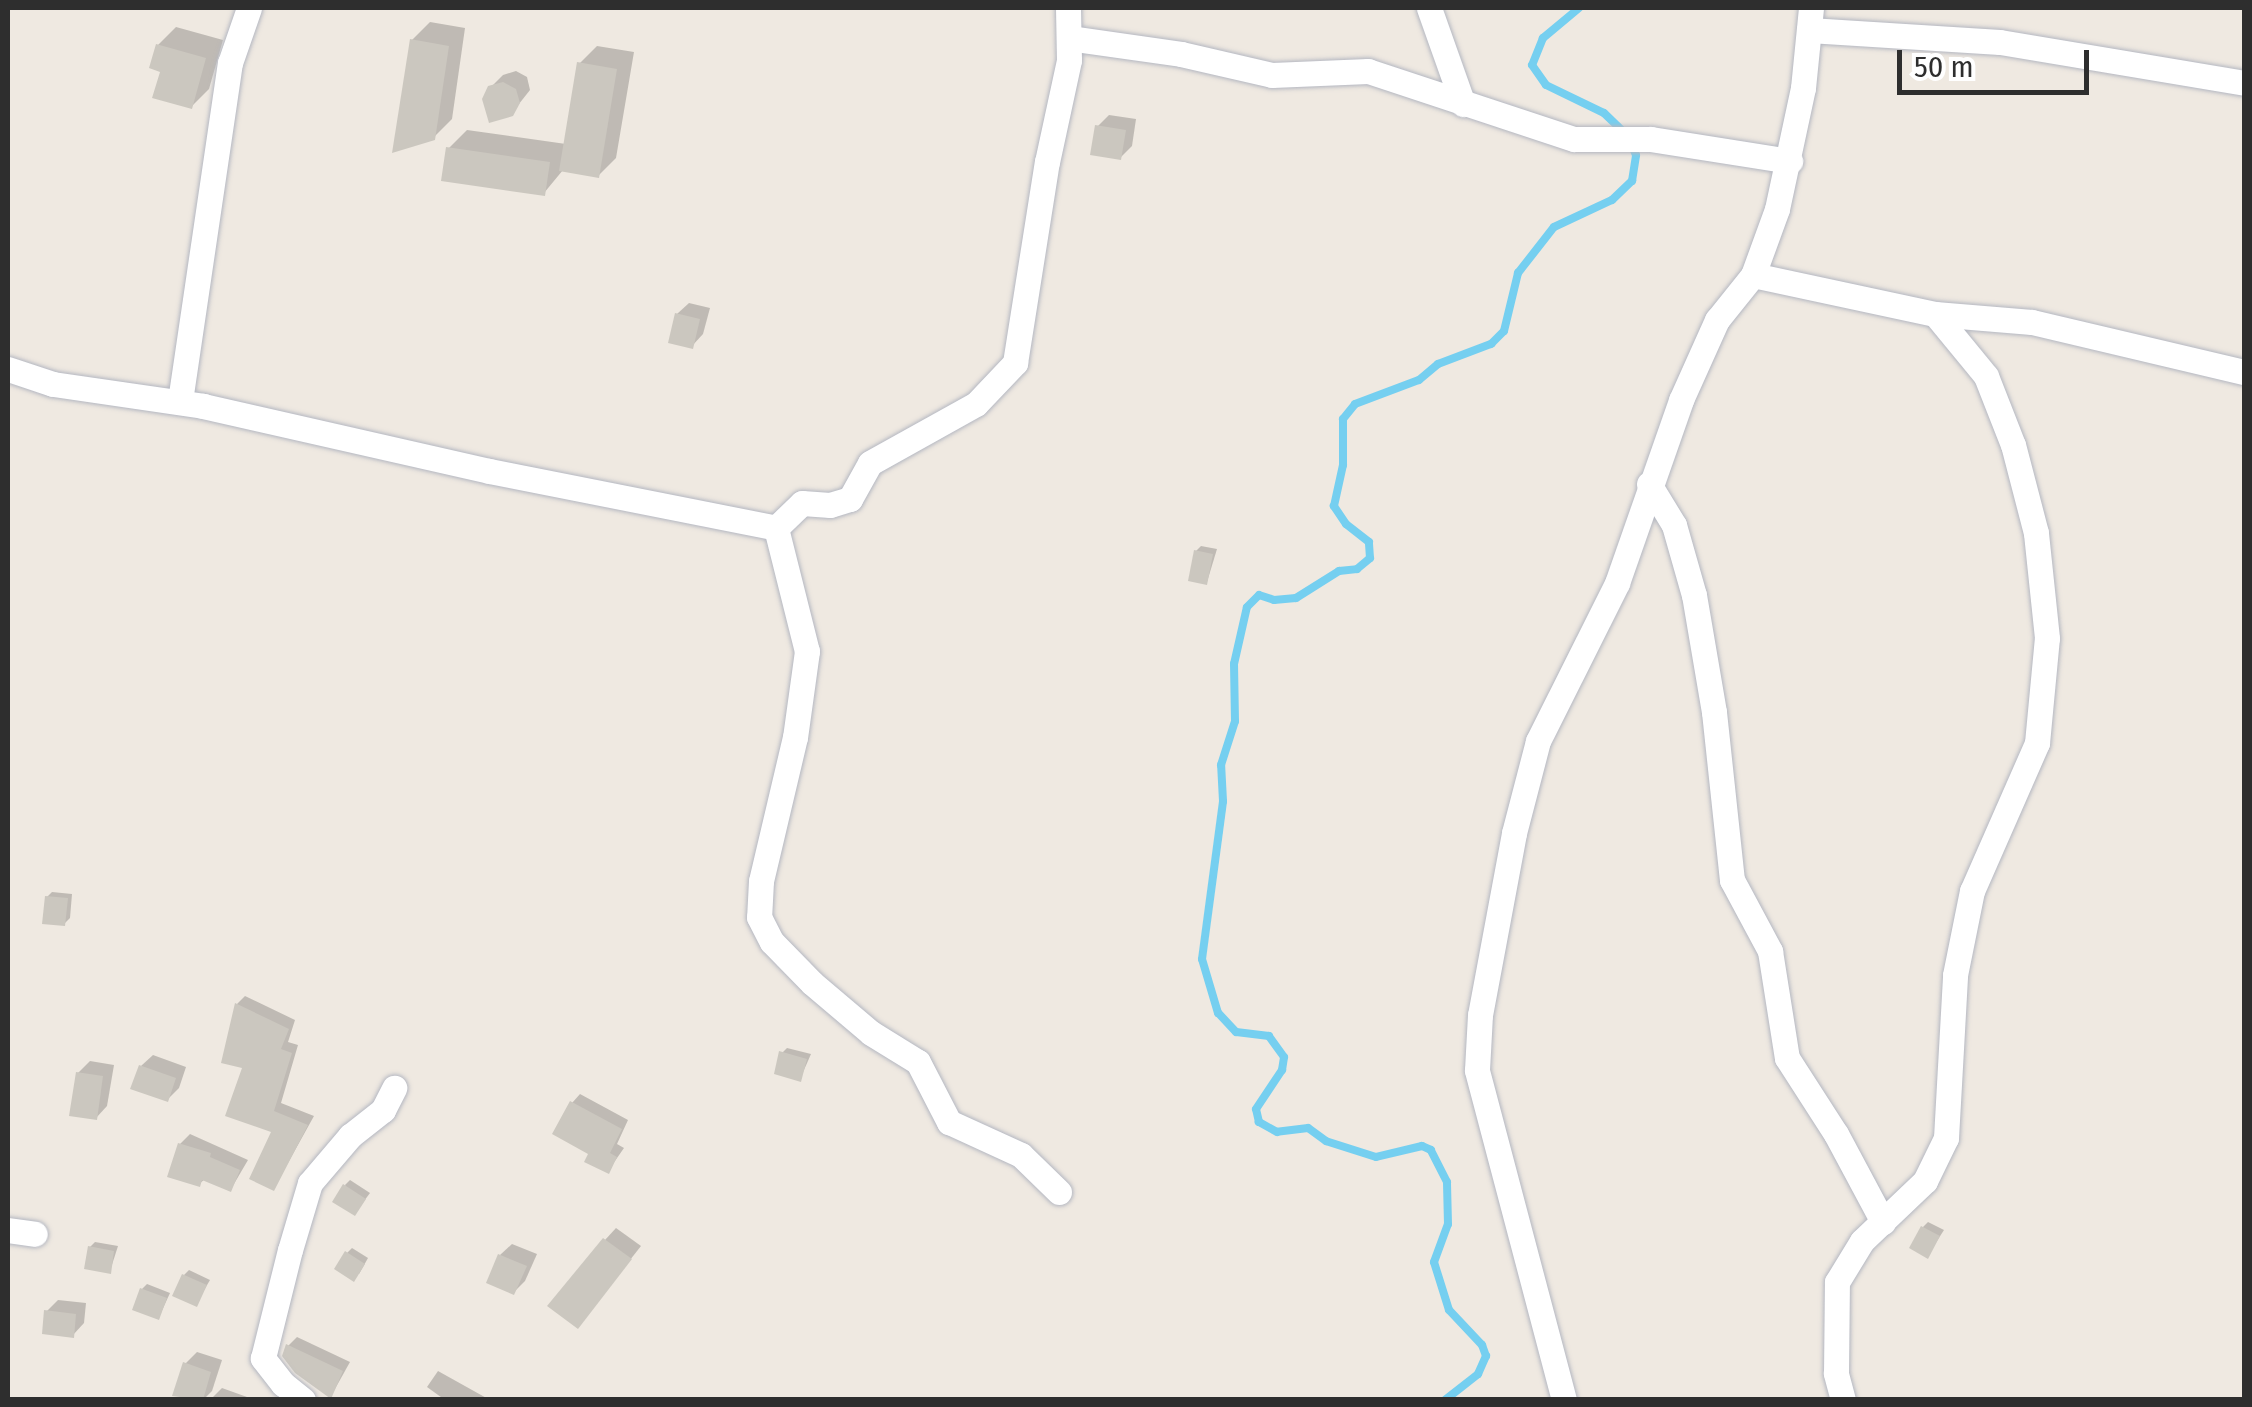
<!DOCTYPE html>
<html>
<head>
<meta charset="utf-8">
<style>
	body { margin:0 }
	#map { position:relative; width:2252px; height:1407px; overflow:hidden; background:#efe9e1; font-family:"Fira Sans Condensed",sans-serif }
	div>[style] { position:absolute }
	.shadow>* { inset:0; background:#0003 }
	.stream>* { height:8px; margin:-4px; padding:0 4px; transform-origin:4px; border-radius:4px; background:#75cff0 }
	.building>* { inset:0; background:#cbc7bf }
	.roads { filter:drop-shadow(0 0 2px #b4b7c1) drop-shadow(0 0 2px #b4b7c1) }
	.minor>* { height:25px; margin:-12.5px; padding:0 12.5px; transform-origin:12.5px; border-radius:12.5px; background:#fff }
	span { translate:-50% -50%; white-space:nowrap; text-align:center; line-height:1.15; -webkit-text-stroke:8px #fff; paint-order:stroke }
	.frame { position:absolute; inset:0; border:10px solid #2e2e2e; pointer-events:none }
	.scale { position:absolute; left:1897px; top:50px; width:192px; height:45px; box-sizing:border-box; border:5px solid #2e2e2e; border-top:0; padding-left:12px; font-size:30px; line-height:35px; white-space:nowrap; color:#2e2e2e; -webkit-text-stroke:8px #fff; paint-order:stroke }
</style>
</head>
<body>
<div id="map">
	<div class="shadow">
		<div style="clip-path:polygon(430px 22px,465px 28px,452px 119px,433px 138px,412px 40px)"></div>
		<div style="clip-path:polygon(176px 27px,223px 40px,209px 89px,191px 107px,163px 70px,158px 45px)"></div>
		<div style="clip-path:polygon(597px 46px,634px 52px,616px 158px,598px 176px,563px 170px,544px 193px,449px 148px,467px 130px,566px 144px,579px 64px)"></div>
		<div style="clip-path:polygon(516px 71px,527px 77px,530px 90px,511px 114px,490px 88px,503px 75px)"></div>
		<div style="clip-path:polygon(1109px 115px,1136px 119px,1132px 146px,1120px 158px,1098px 126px)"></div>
		<div style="clip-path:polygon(689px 303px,710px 308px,703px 334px,692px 346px,677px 314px)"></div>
		<div style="clip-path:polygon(1201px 546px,1217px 549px,1207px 582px,1196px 551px)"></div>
		<div style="clip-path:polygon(52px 892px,72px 894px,70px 918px,64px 924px,47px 897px)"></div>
		<div style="clip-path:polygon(245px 996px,295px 1020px,288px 1042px,298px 1045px,281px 1103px,314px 1116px,274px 1188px,274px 1130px,245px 1066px,237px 1004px)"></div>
		<div style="clip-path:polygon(787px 1048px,811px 1054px,800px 1079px,782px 1053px)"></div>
		<div style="clip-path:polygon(153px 1055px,186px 1067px,179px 1088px,168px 1099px,141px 1066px)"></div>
		<div style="clip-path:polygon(90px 1061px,114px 1065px,107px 1106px,96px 1118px,78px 1073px)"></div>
		<div style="clip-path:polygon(580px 1094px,628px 1120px,617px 1144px,624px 1148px,608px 1171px,592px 1152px,572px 1103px)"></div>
		<div style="clip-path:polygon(190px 1134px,248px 1160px,231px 1189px,205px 1179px,199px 1184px,180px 1144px)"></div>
		<div style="clip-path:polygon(350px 1180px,370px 1193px,355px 1213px,345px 1185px)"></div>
		<div style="clip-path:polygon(1928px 1222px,1944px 1230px,1928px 1255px,1923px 1227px)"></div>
		<div style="clip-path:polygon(616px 1228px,641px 1246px,578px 1326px,605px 1240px)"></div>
		<div style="clip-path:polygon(95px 1242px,118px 1246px,110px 1271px,90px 1247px)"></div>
		<div style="clip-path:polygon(512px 1244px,537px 1254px,525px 1281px,514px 1292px,500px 1255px)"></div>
		<div style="clip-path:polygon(352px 1248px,368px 1258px,359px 1274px,347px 1253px)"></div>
		<div style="clip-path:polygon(189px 1270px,210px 1280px,196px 1304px,184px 1275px)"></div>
		<div style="clip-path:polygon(147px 1284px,170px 1293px,159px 1317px,142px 1289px)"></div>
		<div style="clip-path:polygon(58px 1300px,86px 1303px,84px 1323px,73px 1335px,47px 1311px)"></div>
		<div style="clip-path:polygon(297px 1337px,350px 1362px,331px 1396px,288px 1346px)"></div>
		<div style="clip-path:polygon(197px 1352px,222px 1360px,212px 1391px,203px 1400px,175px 1394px,185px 1364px)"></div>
		<div style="clip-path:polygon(438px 1371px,490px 1400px,445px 1400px,427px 1387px)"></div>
		<div style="clip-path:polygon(222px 1388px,247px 1397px,246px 1400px,210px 1400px)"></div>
	</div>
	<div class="stream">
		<div style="left:1579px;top:8px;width:47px;rotate:140.2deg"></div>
		<div style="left:1543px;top:38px;width:29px;rotate:112deg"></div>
		<div style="left:1532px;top:65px;width:24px;rotate:55deg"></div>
		<div style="left:1546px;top:85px;width:64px;rotate:25.8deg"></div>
		<div style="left:1604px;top:113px;width:30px;rotate:44deg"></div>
		<div style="left:1445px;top:1400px;width:42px;rotate:-38.2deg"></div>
		<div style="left:1478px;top:1374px;width:20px;rotate:-66deg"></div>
		<div style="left:1486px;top:1356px;width:12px;rotate:-110deg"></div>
		<div style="left:1482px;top:1345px;width:48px;rotate:-133.3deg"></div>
		<div style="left:1449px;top:1310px;width:50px;rotate:-107.4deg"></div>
		<div style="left:1434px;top:1262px;width:40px;rotate:-69.8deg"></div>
		<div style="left:1448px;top:1224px;width:42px;rotate:-91.4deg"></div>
		<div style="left:1447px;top:1182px;width:36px;rotate:-117deg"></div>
		<div style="left:1431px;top:1150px;width:10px;rotate:-156deg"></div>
		<div style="left:1422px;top:1146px;width:47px;rotate:166.6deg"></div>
		<div style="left:1376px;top:1157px;width:52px;rotate:-162.3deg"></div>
		<div style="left:1326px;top:1141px;width:22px;rotate:-144deg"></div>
		<div style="left:1308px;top:1128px;width:31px;rotate:173deg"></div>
		<div style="left:1277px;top:1132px;width:21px;rotate:-151deg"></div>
		<div style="left:1259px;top:1122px;width:13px;rotate:-103deg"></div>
		<div style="left:1256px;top:1109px;width:47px;rotate:-56.3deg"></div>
		<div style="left:1282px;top:1070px;width:13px;rotate:-81deg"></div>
		<div style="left:1284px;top:1057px;width:26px;rotate:-126deg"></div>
		<div style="left:1269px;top:1036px;width:33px;rotate:-173deg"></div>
		<div style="left:1236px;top:1032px;width:26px;rotate:-133deg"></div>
		<div style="left:1218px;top:1013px;width:56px;rotate:-106.5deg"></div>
		<div style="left:1202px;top:959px;width:159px;rotate:-82.4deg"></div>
		<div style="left:1223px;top:801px;width:36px;rotate:-93deg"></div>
		<div style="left:1221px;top:765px;width:46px;rotate:-72.3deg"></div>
		<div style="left:1235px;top:721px;width:57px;rotate:-91deg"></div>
		<div style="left:1234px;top:664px;width:58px;rotate:-77.2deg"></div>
		<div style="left:1247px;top:607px;width:17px;rotate:-45deg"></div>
		<div style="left:1259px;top:595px;width:16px;rotate:18deg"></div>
		<div style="left:1274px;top:600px;width:22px;rotate:-5deg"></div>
		<div style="left:1296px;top:598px;width:51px;rotate:-32.1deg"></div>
		<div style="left:1339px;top:571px;width:18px;rotate:-6deg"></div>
		<div style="left:1357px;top:569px;width:17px;rotate:-40deg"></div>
		<div style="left:1370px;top:558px;width:16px;rotate:-94deg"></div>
		<div style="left:1369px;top:542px;width:29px;rotate:-142deg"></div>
		<div style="left:1346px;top:524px;width:22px;rotate:-124deg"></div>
		<div style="left:1334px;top:506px;width:42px;rotate:-77.6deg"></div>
		<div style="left:1343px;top:465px;width:46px;rotate:-90deg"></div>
		<div style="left:1343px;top:419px;width:19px;rotate:-51deg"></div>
		<div style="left:1355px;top:404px;width:68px;rotate:-20.6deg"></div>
		<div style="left:1419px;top:380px;width:25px;rotate:-40deg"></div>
		<div style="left:1438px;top:364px;width:57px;rotate:-20.7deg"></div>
		<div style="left:1491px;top:344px;width:18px;rotate:-45deg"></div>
		<div style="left:1504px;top:331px;width:60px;rotate:-76.4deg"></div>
		<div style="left:1518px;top:273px;width:58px;rotate:-52deg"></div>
		<div style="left:1554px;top:227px;width:64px;rotate:-25deg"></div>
		<div style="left:1612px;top:200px;width:28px;rotate:-44deg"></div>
		<div style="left:1632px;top:181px;width:26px;rotate:-81deg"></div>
		<div style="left:1636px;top:155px;width:10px;rotate:-114deg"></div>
	</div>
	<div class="building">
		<div style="clip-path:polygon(410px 39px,449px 46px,435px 140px,392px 153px)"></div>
		<div style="clip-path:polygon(156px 44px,206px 58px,192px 109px,152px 98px,160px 72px,149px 68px)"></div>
		<div style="clip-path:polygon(577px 62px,617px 69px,599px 178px,559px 171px)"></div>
		<div style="clip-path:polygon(503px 82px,516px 89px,520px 103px,513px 116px,489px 123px,482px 99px,488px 86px)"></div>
		<div style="clip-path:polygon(1095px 125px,1126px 130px,1121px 160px,1090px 155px)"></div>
		<div style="clip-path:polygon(446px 147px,550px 162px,545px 196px,441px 181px)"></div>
		<div style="clip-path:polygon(675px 313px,700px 319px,693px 349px,668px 343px)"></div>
		<div style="clip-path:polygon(1194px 550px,1213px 554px,1207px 585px,1188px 581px)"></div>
		<div style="clip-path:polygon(45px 896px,68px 898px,65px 926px,42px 924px)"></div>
		<div style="clip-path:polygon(235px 1003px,289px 1029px,281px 1049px,292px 1053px,274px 1111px,308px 1125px,274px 1191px,249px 1179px,271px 1132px,225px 1116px,242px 1068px,221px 1063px)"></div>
		<div style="clip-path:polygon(779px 1051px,807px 1059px,801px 1082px,774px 1074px)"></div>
		<div style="clip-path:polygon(139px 1065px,176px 1078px,168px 1102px,130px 1089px)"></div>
		<div style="clip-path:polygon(76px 1072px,103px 1076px,97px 1120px,69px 1116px)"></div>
		<div style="clip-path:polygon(570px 1101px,622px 1129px,610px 1153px,617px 1157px,609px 1174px,584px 1162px,588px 1154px,552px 1134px)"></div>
		<div style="clip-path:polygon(178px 1143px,211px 1153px,210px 1157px,240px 1170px,231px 1192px,202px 1180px,200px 1187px,167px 1177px)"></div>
		<div style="clip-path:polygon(343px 1184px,366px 1199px,355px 1216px,332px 1202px)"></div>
		<div style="clip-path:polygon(1921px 1226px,1940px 1236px,1928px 1259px,1909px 1248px)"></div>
		<div style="clip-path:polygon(603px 1238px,632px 1259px,578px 1329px,547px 1306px)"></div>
		<div style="clip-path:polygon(88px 1246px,114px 1251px,111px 1274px,84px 1269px)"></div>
		<div style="clip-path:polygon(345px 1251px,365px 1264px,354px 1282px,334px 1269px)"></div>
		<div style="clip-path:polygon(498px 1254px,527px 1266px,514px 1295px,486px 1283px)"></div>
		<div style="clip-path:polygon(182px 1274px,207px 1285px,197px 1307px,172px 1296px)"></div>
		<div style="clip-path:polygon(140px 1288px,167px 1298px,159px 1320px,132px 1310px)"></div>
		<div style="clip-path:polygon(44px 1310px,76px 1314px,74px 1338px,42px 1334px)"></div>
		<div style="clip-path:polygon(286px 1344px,343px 1371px,331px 1399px,295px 1373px,282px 1356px)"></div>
		<div style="clip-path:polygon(183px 1362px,211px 1372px,203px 1400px,172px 1396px)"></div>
	</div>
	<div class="roads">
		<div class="minor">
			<div style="left:1429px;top:8px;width:102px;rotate:70.5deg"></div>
			<div style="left:1809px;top:30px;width:191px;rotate:3.6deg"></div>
			<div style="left:2000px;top:42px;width:247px;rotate:9.5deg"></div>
			<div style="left:1069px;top:38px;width:113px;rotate:8.1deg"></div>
			<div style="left:1181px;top:54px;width:93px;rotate:13deg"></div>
			<div style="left:1272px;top:75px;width:96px;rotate:-2.4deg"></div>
			<div style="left:1368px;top:71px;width:217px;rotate:18.3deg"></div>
			<div style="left:1574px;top:139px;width:77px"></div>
			<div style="left:1651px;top:139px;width:141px;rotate:9deg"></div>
			<div style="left:1753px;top:275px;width:186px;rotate:12.1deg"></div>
			<div style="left:1935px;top:314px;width:97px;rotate:4.7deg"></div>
			<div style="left:2032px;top:322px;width:218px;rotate:13.3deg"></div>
			<div style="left:8px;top:369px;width:47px;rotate:18.4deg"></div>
			<div style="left:53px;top:384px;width:152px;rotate:8.3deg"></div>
			<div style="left:203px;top:406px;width:293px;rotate:12.8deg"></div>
			<div style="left:489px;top:471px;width:293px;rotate:11.2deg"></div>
			<div style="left:180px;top:401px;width:342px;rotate:-81.6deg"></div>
			<div style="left:230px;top:63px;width:58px;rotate:-70.9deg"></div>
			<div style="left:1649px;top:484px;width:48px;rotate:58.6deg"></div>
			<div style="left:1674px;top:525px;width:73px;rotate:74.1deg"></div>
			<div style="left:1694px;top:595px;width:119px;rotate:80.3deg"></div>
			<div style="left:1714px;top:712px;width:169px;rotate:83.9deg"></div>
			<div style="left:1732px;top:880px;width:81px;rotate:61.8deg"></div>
			<div style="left:1770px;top:951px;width:108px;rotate:81deg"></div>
			<div style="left:1787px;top:1058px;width:90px;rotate:57.2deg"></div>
			<div style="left:1836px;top:1134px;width:100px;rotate:61.9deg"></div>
			<div style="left:776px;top:528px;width:127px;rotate:75.9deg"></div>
			<div style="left:807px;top:651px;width:87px;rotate:97.9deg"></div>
			<div style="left:795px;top:737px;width:148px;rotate:103.3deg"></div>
			<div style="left:761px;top:881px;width:36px;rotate:93deg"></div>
			<div style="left:759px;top:917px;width:28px;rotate:63deg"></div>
			<div style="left:772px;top:942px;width:57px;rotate:45.7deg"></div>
			<div style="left:812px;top:983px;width:77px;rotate:40.3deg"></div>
			<div style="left:871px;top:1033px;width:55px;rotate:31.7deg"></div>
			<div style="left:918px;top:1062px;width:68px;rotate:62.7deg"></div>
			<div style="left:949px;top:1122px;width:79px;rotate:24.6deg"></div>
			<div style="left:1021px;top:1155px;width:53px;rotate:44.2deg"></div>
			<div style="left:776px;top:528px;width:36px;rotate:-44deg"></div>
			<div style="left:802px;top:503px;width:28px;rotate:4deg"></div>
			<div style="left:830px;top:505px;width:21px;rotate:-17deg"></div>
			<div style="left:850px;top:499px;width:41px;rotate:-60.9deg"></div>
			<div style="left:870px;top:463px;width:121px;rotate:-29.1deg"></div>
			<div style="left:976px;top:404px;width:57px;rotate:-46.4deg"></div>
			<div style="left:1015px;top:363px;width:204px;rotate:-81deg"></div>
			<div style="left:1047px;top:162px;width:104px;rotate:-77.8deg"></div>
			<div style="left:1069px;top:60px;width:52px;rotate:-91.1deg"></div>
			<div style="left:8px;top:1230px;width:27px;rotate:8deg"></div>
			<div style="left:303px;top:1400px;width:26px;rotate:-141deg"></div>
			<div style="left:283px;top:1384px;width:33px;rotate:-128deg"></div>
			<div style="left:263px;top:1358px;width:111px;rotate:-76deg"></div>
			<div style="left:290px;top:1250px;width:70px;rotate:-73.4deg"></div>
			<div style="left:310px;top:1183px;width:62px;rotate:-49.6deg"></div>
			<div style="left:350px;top:1136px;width:42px;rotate:-38.2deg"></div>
			<div style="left:383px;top:1110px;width:25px;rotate:-63deg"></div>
			<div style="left:1564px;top:1400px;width:341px;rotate:-104.8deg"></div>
			<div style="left:1477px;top:1070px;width:55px;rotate:-86.9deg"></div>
			<div style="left:1480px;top:1015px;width:185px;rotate:-79.4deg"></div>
			<div style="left:1514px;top:833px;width:95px;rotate:-75.4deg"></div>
			<div style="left:1538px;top:741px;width:177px;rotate:-63.4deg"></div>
			<div style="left:1617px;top:583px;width:194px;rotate:-70.7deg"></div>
			<div style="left:1681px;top:400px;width:88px;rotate:-65.8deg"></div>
			<div style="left:1717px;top:320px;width:58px;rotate:-51.3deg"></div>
			<div style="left:1753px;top:275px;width:70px;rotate:-70deg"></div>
			<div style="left:1777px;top:209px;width:124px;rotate:-77.9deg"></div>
			<div style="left:1803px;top:88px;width:80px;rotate:-84.3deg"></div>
			<div style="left:1843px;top:1400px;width:28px;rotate:-105deg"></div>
			<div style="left:1836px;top:1373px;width:91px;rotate:-89.4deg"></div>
			<div style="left:1837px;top:1282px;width:48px;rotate:-58.6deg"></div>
			<div style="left:1862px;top:1241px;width:87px;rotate:-43.6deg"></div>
			<div style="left:1925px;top:1181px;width:48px;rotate:-64deg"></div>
			<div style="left:1946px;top:1138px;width:163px;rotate:-86.8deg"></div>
			<div style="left:1955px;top:975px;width:86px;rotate:-78.6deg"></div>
			<div style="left:1972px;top:891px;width:162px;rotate:-66.3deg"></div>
			<div style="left:2037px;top:743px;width:105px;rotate:-84.6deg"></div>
			<div style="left:2047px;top:638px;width:106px;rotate:-96deg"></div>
			<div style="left:2036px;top:533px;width:91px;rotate:-104.6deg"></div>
			<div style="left:2013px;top:445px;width:74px;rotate:-111.4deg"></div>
			<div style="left:1986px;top:376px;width:80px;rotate:-129.4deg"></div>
		</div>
	</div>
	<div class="frame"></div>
	<div class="scale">50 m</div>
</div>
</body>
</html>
